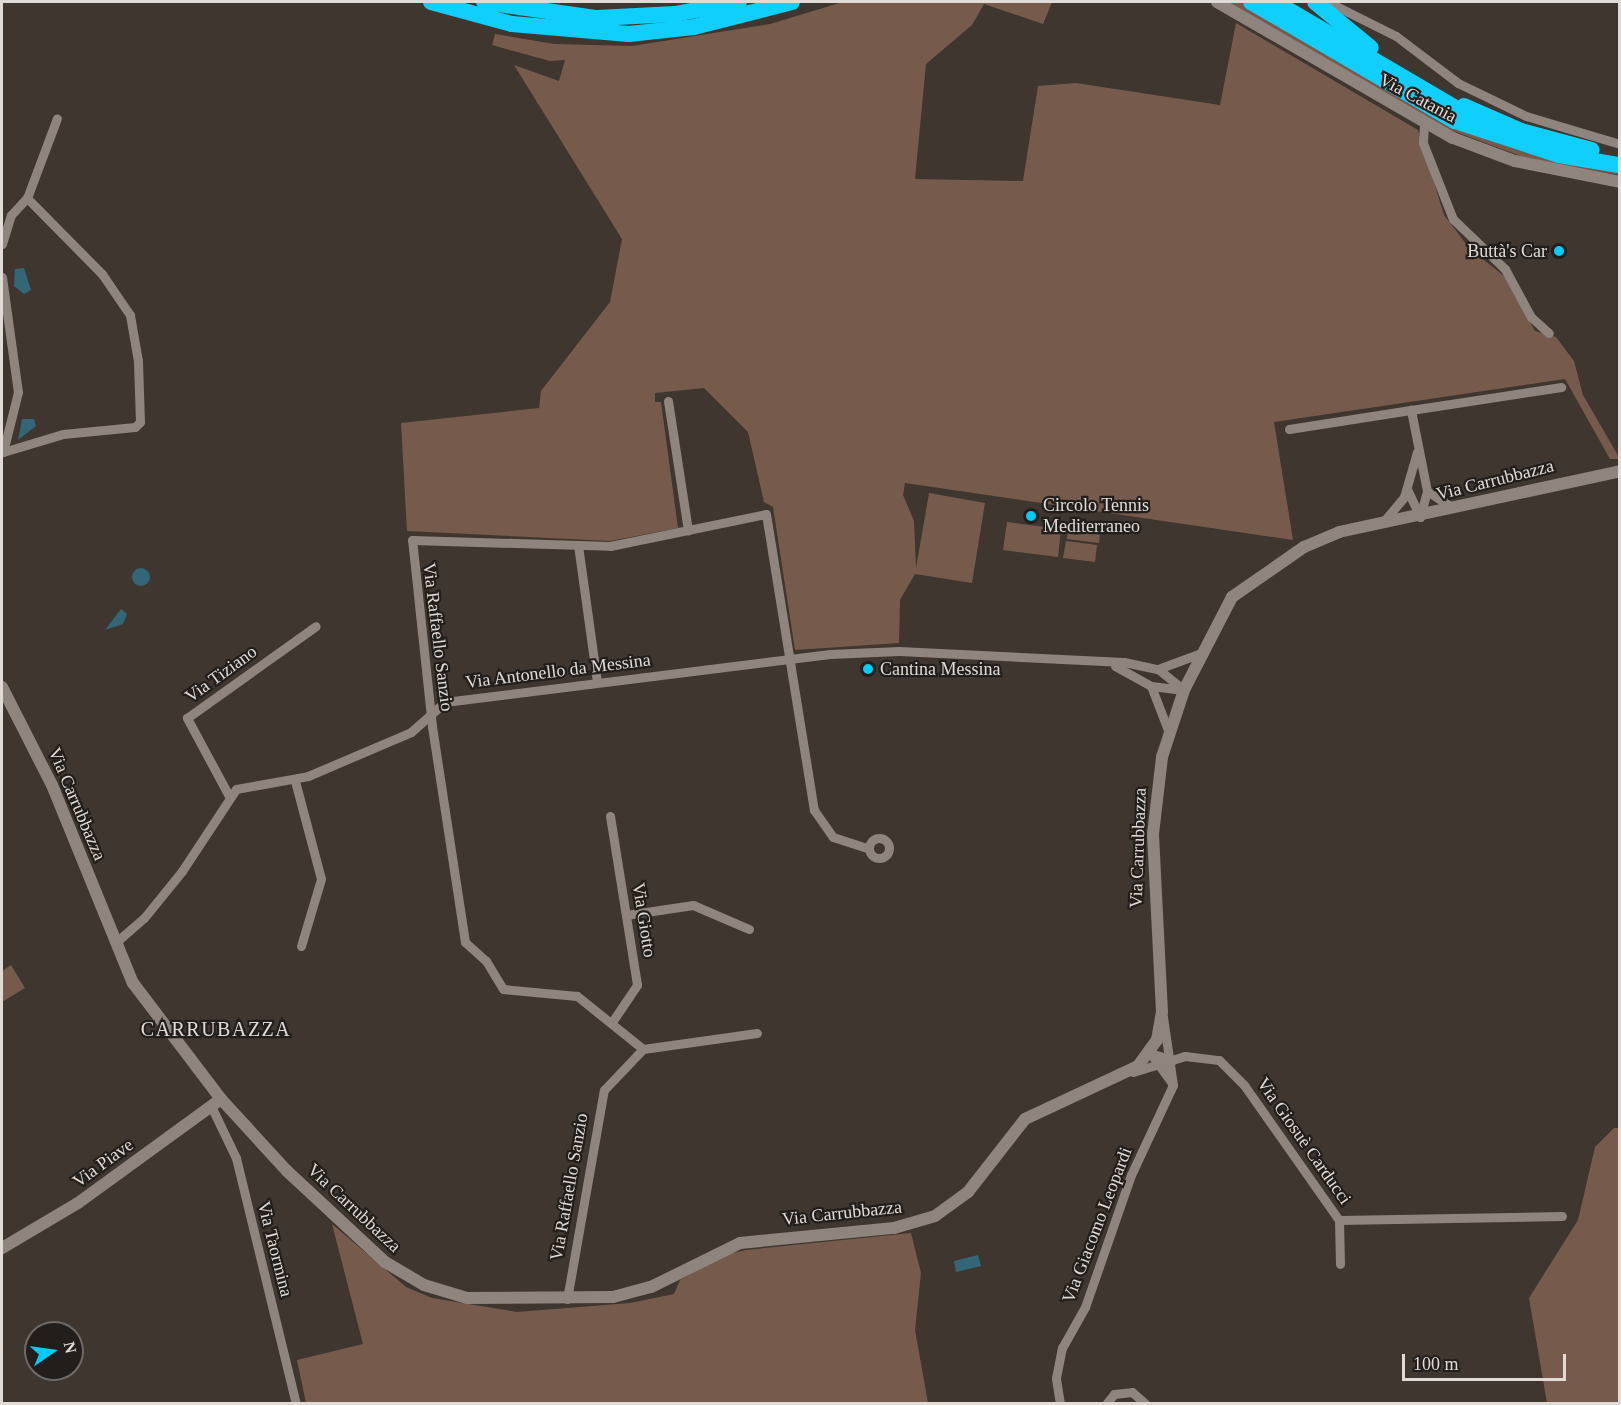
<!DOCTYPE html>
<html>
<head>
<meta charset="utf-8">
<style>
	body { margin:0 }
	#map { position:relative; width:1621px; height:1405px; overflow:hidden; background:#3f3630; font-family:Georgia,serif }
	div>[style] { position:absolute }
	.green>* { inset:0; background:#765b4c }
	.water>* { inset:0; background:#367 }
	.round { border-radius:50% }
	.minor>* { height:9px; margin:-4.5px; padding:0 4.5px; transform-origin:4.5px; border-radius:4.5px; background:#8f847e }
	.minor>.ring { margin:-4.5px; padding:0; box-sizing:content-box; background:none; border:9px solid #8f847e; border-radius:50% }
	.secondary>* { height:12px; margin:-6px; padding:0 6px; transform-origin:6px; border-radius:6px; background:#8f847e }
	.motorway>* { height:16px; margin:-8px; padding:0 8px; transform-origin:8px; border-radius:8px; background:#11cffd }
	.dots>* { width:16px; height:16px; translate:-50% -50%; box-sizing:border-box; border:3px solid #221e1c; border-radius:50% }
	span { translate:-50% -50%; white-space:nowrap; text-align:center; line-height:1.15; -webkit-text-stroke:4.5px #221e1c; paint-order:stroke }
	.street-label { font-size:18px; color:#e1dbd7 }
	.poi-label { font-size:18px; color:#e1dbd7 }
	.right { translate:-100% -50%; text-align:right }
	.left { translate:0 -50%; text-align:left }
	.neighbourhood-label { font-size:20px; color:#e1dbd7; letter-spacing:1.5px }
	.frame { position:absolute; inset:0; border:3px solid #e1dbd7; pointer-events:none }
	.north { position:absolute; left:24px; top:1321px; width:60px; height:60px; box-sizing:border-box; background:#221e1c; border:2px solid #6e6a67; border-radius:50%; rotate:77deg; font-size:16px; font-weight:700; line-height:24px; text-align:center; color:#e1dbd7 }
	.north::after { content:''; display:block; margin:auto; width:21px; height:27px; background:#00cbf9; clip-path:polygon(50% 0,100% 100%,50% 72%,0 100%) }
	.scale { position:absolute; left:1402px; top:1354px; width:164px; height:27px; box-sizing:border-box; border:3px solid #e1dbd7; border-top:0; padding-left:8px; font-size:18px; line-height:21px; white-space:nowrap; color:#e1dbd7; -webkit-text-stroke:4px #221e1c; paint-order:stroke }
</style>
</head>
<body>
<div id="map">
	<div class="green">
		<div style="clip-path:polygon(843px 2px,1052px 2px,1043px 24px,984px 4px,972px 25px,926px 64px,915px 179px,1023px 181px,1038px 86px,1076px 83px,1220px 105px,1236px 23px,1418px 130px,1444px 215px,1470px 249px,1504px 276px,1535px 331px,1556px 337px,1574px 361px,1583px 395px,1620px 459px,1610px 459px,1565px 379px,1274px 422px,1293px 540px,905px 483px,903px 495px,914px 521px,916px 568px,929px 493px,985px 503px,972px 583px,915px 574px,900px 600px,899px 643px,795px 650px,773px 507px,764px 502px,748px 432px,704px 388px,655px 393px,655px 402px,661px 402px,678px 528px,610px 541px,407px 531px,401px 423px,539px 408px,541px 391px,610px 302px,622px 239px,514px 65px,559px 81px,565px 60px,550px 61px,492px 45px,495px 34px,554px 44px,632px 46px,770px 24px)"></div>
		<div style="clip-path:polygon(1229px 2px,1240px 2px,1474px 135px,1528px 153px,1619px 170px,1619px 175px,1526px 158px,1437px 125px)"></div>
		<div style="clip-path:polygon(1007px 522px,1061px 529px,1058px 557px,1003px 550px)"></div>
		<div style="clip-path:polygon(1069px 522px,1101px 526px,1099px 543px,1067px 539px)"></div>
		<div style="clip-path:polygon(1066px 541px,1097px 545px,1095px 562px,1063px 558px)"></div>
		<div style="clip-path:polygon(11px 965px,25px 988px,2px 1002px,2px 971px)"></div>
		<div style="clip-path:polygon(1614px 1128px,1619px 1128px,1619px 1403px,1547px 1403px,1529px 1298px,1578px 1220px,1595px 1147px)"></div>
		<div style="clip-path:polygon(332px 1224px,406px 1287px,432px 1298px,517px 1312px,630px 1303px,674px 1294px,680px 1280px,724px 1255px,746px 1250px,911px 1233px,921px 1273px,915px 1330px,928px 1403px,306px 1403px,297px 1360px,363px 1344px)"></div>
	</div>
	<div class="water">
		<div style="clip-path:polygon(24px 268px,31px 290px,24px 294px,14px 286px,15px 269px)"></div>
		<div style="clip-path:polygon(22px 419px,34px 419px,36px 426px,18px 440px)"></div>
		<div class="round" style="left:132px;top:568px;width:18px;height:18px"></div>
		<div style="clip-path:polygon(121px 609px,127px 614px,123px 624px,105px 630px)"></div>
		<div style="clip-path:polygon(978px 1255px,981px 1266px,956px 1272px,954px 1261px)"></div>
	</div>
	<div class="minor">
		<div style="left:1328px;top:2px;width:76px;rotate:26.6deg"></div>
		<div style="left:1396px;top:36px;width:78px;rotate:37.2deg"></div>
		<div style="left:1458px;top:83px;width:76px;rotate:25.9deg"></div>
		<div style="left:1526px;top:116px;width:98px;rotate:16.6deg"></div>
		<div style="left:1424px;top:124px;width:19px;rotate:93deg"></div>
		<div style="left:1423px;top:143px;width:82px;rotate:68.5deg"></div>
		<div style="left:1453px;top:219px;width:72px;rotate:43.9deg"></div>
		<div style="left:1505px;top:269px;width:55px;rotate:61.6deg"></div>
		<div style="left:1531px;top:317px;width:24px;rotate:42deg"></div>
		<div style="left:2px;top:244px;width:30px;rotate:-73deg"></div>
		<div style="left:11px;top:215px;width:23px;rotate:-47deg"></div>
		<div style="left:27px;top:198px;width:85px;rotate:-69.4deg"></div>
		<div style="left:2px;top:277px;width:116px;rotate:82.1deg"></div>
		<div style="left:18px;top:392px;width:62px;rotate:104deg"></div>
		<div style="left:3px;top:452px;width:63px;rotate:-16.7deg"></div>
		<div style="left:63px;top:434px;width:72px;rotate:-5.6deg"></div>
		<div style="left:135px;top:427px;width:7px;rotate:-45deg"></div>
		<div style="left:140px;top:422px;width:61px;rotate:-91.9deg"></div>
		<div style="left:138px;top:361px;width:47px;rotate:-99.9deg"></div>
		<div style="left:130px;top:315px;width:50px;rotate:-124.3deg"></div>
		<div style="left:102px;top:274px;width:107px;rotate:-134.6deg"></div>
		<div style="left:668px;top:401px;width:131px;rotate:81.2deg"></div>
		<div style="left:1289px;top:429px;width:123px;rotate:-8.9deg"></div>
		<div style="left:1407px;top:489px;width:31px;rotate:65deg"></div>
		<div style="left:1420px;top:517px;width:27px;rotate:-75deg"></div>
		<div style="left:1427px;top:491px;width:83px;rotate:-101.2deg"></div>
		<div style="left:1411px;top:410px;width:152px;rotate:-8.7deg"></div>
		<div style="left:1427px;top:491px;width:30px;rotate:33deg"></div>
		<div style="left:1384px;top:521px;width:31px;rotate:-50deg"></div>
		<div style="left:1404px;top:497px;width:47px;rotate:-73.9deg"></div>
		<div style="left:578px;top:545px;width:138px;rotate:82.1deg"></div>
		<div style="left:1115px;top:666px;width:41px;rotate:29.1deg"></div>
		<div style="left:1151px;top:686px;width:47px;rotate:68.9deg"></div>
		<div style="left:1158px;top:669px;width:33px;rotate:39deg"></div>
		<div style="left:1151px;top:686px;width:33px;rotate:7deg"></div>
		<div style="left:295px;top:781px;width:101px;rotate:75.1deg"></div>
		<div style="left:321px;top:879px;width:70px;rotate:106.6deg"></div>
		<div style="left:229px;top:796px;width:89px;rotate:-118.3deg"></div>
		<div style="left:187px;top:718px;width:158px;rotate:-35.5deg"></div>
		<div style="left:610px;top:816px;width:171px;rotate:80.9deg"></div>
		<div style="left:637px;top:985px;width:45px;rotate:124deg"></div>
		<div class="ring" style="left:869px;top:838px;width:11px;height:11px"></div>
		<div style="left:626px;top:915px;width:68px;rotate:-8.5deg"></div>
		<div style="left:693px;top:905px;width:61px;rotate:23.2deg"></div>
		<div style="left:115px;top:943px;width:38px;rotate:-41deg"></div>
		<div style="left:144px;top:918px;width:60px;rotate:-51deg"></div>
		<div style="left:182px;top:871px;width:98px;rotate:-56.6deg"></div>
		<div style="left:236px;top:789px;width:73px;rotate:-10.2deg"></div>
		<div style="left:308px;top:776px;width:112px;rotate:-23.1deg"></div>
		<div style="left:411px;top:732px;width:45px;rotate:-41.4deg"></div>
		<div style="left:445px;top:702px;width:388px;rotate:-7.1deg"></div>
		<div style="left:830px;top:654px;width:69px;rotate:-2.5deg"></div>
		<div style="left:899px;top:651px;width:225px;rotate:2.8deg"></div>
		<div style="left:1124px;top:662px;width:35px;rotate:12deg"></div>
		<div style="left:1158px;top:669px;width:46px;rotate:-20.4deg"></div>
		<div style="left:643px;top:1049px;width:115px;rotate:-8deg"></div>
		<div style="left:1133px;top:1072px;width:54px;rotate:-17.1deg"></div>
		<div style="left:1185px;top:1056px;width:34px;rotate:7deg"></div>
		<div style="left:1219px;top:1060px;width:35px;rotate:45deg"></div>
		<div style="left:1244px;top:1085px;width:165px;rotate:54.9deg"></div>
		<div style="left:1339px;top:1220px;width:223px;rotate:-1deg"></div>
		<div style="left:1172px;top:1083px;width:37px;rotate:-126deg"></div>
		<div style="left:1150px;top:1053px;width:24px;rotate:17deg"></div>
		<div style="left:211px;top:1106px;width:58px;rotate:64.3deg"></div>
		<div style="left:236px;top:1158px;width:253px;rotate:76.3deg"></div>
		<div style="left:1339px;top:1220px;width:44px;rotate:88.7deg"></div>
		<div style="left:567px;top:1299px;width:212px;rotate:-80deg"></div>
		<div style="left:604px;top:1090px;width:57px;rotate:-46.4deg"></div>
		<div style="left:643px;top:1049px;width:85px;rotate:-141.2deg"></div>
		<div style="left:577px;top:996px;width:74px;rotate:-174.6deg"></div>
		<div style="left:503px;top:989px;width:33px;rotate:-121deg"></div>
		<div style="left:486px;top:961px;width:28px;rotate:-138deg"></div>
		<div style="left:465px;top:942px;width:219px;rotate:-98.7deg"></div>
		<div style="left:432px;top:726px;width:187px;rotate:-96.1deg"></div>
		<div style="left:412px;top:540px;width:198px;rotate:1.7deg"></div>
		<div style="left:610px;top:546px;width:159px;rotate:-11.6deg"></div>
		<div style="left:766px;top:514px;width:300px;rotate:80.8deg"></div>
		<div style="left:814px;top:810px;width:33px;rotate:55deg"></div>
		<div style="left:833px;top:837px;width:38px;rotate:18deg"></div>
		<div style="left:1060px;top:1404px;width:26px;rotate:-99deg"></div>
		<div style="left:1056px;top:1378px;width:31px;rotate:-79deg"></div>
		<div style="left:1062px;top:1348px;width:47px;rotate:-60.7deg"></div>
		<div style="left:1085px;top:1307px;width:140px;rotate:-70.8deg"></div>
		<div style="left:1131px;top:1175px;width:99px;rotate:-65deg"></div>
		<div style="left:1173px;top:1085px;width:69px;rotate:-98.4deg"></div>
		<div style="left:1106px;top:1404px;width:13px;rotate:-51deg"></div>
		<div style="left:1114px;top:1394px;width:18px;rotate:-6deg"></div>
		<div style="left:1132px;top:1392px;width:18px;rotate:41deg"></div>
	</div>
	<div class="secondary">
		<div style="left:1217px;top:2px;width:272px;rotate:30deg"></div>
		<div style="left:1453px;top:138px;width:66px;rotate:20.4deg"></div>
		<div style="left:1515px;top:161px;width:107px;rotate:11.3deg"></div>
		<div style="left:2px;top:687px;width:110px;rotate:63deg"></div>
		<div style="left:52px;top:785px;width:214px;rotate:67.8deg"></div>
		<div style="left:133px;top:983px;width:146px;rotate:52.8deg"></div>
		<div style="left:221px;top:1099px;width:98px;rotate:47.5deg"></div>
		<div style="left:287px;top:1171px;width:134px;rotate:42.9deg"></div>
		<div style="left:385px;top:1262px;width:45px;rotate:30.5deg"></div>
		<div style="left:424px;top:1285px;width:45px;rotate:16.8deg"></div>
		<div style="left:467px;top:1298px;width:146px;rotate:-0.4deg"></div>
		<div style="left:613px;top:1297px;width:39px;rotate:-15deg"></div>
		<div style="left:651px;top:1287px;width:99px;rotate:-26.3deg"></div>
		<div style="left:740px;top:1243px;width:155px;rotate:-5.6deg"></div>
		<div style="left:894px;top:1228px;width:43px;rotate:-16.3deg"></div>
		<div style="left:935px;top:1216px;width:41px;rotate:-36deg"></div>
		<div style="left:968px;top:1192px;width:93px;rotate:-52deg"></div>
		<div style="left:1025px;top:1119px;width:125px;rotate:-25.1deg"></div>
		<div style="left:1138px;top:1066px;width:32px;rotate:-54deg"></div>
		<div style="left:1157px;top:1040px;width:28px;rotate:-80deg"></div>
		<div style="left:1162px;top:1012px;width:178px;rotate:-92.9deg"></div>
		<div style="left:1153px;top:834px;width:78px;rotate:-83.3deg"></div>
		<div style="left:1162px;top:757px;width:71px;rotate:-71.8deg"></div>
		<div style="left:1184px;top:690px;width:105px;rotate:-62.7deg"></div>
		<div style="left:1232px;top:597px;width:88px;rotate:-34.8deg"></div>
		<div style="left:1304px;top:547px;width:38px;rotate:-23deg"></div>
		<div style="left:1339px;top:532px;width:288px;rotate:-12.2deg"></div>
		<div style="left:2px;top:1248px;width:88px;rotate:-30.6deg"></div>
		<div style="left:78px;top:1203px;width:177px;rotate:-36deg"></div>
	</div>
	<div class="motorway">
		<div style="left:431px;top:2px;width:84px;rotate:15.2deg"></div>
		<div style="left:512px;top:24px;width:117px;rotate:4.9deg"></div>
		<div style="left:629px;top:34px;width:65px;rotate:-6.1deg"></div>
		<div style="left:694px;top:27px;width:101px;rotate:-14.3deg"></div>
		<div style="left:484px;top:2px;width:114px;rotate:8.1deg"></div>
		<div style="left:597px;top:18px;width:78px;rotate:-2.9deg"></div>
		<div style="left:675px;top:14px;width:65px;rotate:-10.6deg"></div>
		<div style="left:1251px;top:2px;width:236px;rotate:30.3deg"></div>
		<div style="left:1455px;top:121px;width:109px;rotate:18.1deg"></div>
		<div style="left:1559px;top:155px;width:61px;rotate:9.5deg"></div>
		<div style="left:1275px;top:2px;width:229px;rotate:30.4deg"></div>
		<div style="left:1315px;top:2px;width:72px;rotate:39.4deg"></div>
		<div style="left:1464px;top:106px;width:62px;rotate:23.7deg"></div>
		<div style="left:1521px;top:131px;width:73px;rotate:15deg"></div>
	</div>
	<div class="dots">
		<div style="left:1559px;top:251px;background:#00cbf9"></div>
		<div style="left:1031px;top:516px;background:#00cbf9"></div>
		<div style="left:868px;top:669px;background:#00cbf9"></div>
	</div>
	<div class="street-label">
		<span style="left:1418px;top:98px;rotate:28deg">Via Catania</span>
		<span style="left:1495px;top:480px;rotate:-14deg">Via Carrubbazza</span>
		<span style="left:438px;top:637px;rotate:83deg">Via Raffaello Sanzio</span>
		<span style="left:558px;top:671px;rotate:-7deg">Via Antonello da Messina</span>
		<span style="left:221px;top:674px;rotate:-36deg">Via Tiziano</span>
		<span style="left:77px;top:804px;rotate:67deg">Via Carrubbazza</span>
		<span style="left:1138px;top:848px;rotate:-88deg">Via Carrubbazza</span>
		<span style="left:644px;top:920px;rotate:81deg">Via Giotto</span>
		<span style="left:1304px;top:1141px;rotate:55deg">Via Giosuè Carducci</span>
		<span style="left:103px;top:1163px;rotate:-36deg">Via Piave</span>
		<span style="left:569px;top:1187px;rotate:-80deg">Via Raffaello Sanzio</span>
		<span style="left:354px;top:1208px;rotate:43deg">Via Carrubbazza</span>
		<span style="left:842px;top:1213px;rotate:-6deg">Via Carrubbazza</span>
		<span style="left:1097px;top:1225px;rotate:-69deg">Via Giacomo Leopardi</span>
		<span style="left:275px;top:1249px;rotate:76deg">Via Taormina</span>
	</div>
	<div class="poi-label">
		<span class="right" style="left:1547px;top:251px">Buttà's Car</span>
		<span class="left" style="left:1043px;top:516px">Circolo Tennis<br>Mediterraneo</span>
		<span class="left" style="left:880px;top:669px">Cantina Messina</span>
	</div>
	<div class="neighbourhood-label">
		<span style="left:216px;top:1029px">CARRUBAZZA</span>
	</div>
	<div class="frame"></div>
	<div class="north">N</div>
	<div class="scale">100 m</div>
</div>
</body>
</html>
